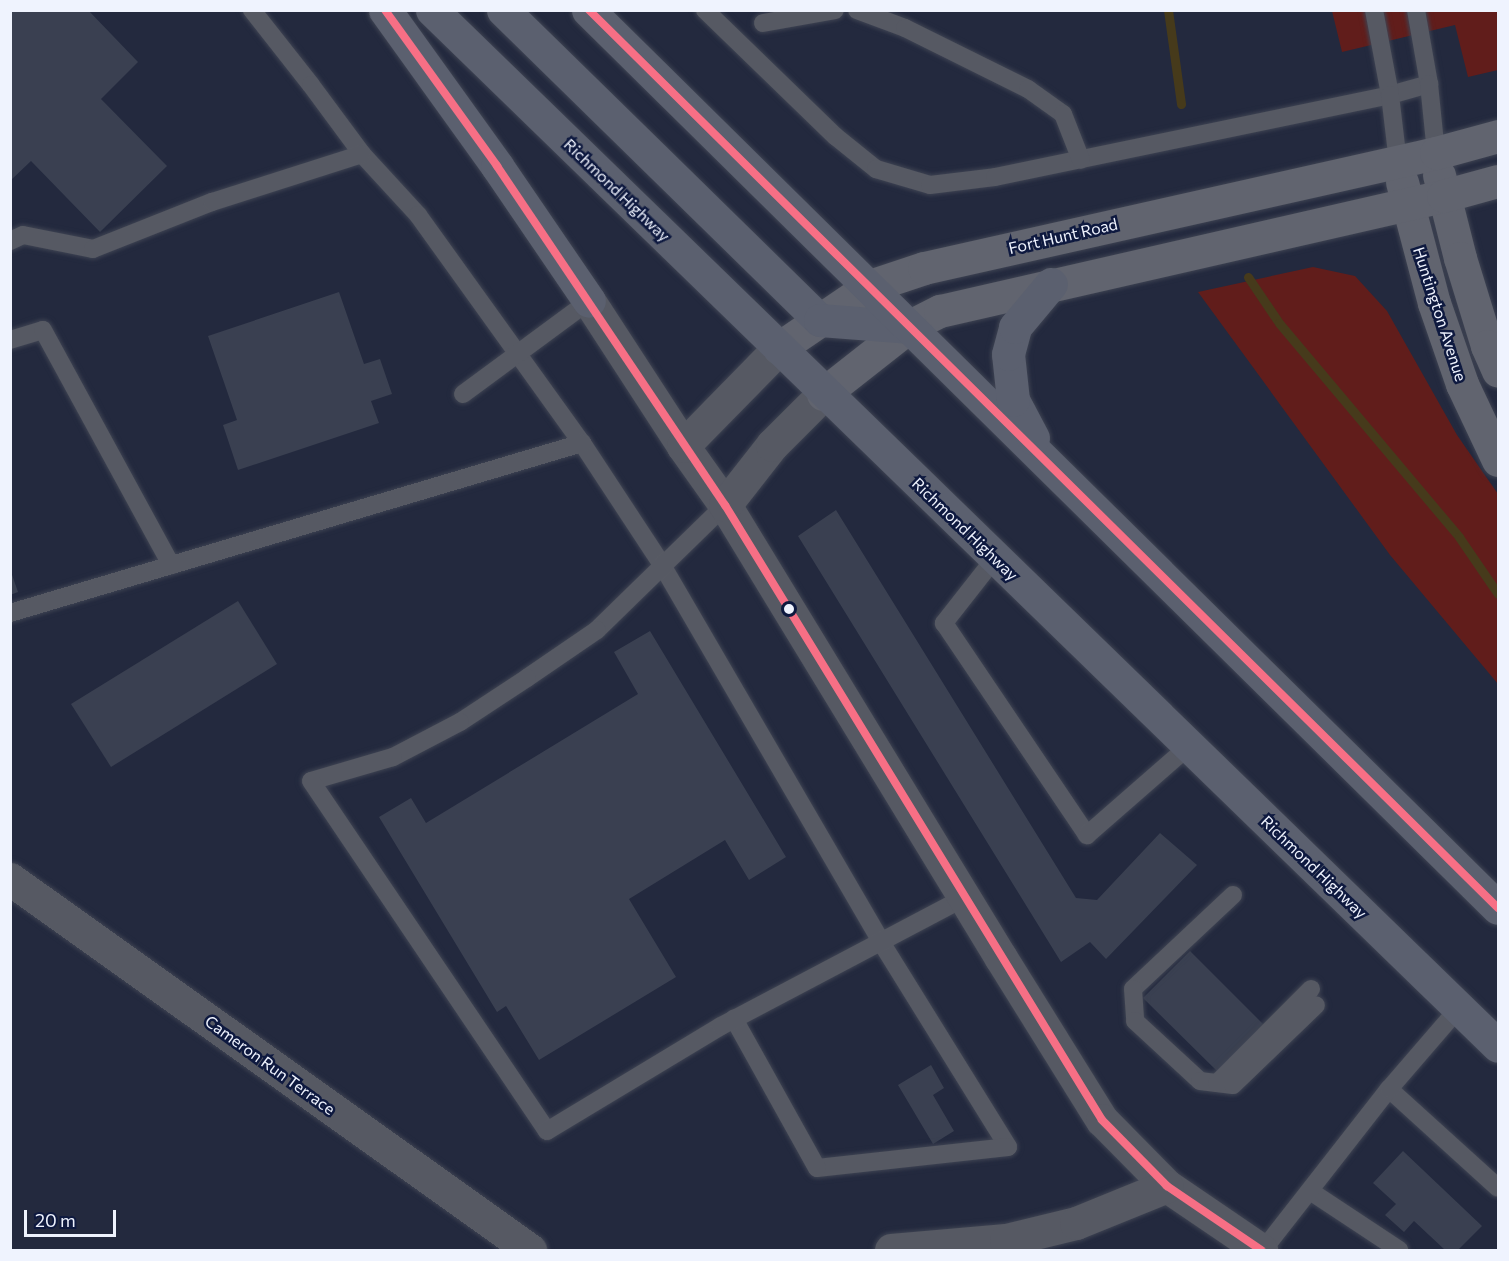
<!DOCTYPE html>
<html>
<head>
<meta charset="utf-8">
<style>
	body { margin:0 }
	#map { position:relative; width:1509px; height:1261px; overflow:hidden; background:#23293e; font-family:Commissioner,sans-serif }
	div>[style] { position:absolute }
	.green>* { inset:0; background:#611d1b }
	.stream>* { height:9px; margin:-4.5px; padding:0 4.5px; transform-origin:4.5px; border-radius:4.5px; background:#463a1b }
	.building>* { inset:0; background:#3a4051 }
	.roads { filter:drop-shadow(0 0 2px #3e4352) drop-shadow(0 0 2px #3e4352) }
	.lane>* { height:18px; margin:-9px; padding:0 9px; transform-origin:9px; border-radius:9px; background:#565963 }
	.street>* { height:33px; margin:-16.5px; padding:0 16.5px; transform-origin:16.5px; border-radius:16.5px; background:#565963 }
	.secondary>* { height:33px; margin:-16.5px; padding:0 16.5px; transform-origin:16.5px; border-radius:16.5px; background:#61646f }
	.highway>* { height:33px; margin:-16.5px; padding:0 16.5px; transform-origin:16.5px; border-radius:16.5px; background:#5b606f }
	.bus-1>* { height:8px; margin:-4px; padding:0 4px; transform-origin:4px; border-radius:4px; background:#f76f85 }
	.dots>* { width:16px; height:16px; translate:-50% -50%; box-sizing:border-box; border:3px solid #0e193f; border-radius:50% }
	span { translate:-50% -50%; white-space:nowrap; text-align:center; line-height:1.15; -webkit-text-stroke:5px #0e193f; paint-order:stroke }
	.street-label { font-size:16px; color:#eff3fe }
	.frame { position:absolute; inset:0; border:12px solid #eff3fe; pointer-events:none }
	.scale { position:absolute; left:24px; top:1210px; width:92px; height:27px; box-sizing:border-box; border:3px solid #eff3fe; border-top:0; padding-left:8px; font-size:18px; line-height:21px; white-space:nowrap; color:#eff3fe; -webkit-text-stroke:4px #0e193f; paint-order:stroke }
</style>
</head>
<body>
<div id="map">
	<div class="green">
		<div style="clip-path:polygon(1332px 11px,1498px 11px,1498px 70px,1468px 77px,1455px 25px,1342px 52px)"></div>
		<div style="clip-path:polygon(1313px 267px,1355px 276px,1387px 311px,1457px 435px,1498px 494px,1498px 684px,1390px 555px,1198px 292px)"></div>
	</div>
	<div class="stream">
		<div style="left:1168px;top:10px;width:95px;rotate:82.1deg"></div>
		<div style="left:1248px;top:277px;width:55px;rotate:56deg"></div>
		<div style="left:1279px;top:323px;width:280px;rotate:49.9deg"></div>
		<div style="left:1459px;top:537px;width:69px;rotate:55.6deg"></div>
	</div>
	<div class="building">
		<div style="clip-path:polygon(10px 10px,88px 10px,138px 62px,101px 99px,167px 166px,100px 232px,31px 161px,10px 181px)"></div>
		<div style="clip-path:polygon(339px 292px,364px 364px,380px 359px,392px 394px,371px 401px,379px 423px,238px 470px,223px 425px,237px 420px,208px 336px)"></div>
		<div style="clip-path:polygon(836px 510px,1076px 898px,1097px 900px,1160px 833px,1197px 865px,1106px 959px,1090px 942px,1061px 962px,798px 536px)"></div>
		<div style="clip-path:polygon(10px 569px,18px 592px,10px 595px)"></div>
		<div style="clip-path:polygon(238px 601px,277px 664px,111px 767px,71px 704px)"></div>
		<div style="clip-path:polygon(650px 631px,786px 857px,749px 880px,725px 840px,629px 899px,676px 977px,539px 1060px,506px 1006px,497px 1012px,379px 817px,411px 798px,426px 823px,638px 694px,614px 652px)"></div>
		<div style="clip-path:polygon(1190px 951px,1282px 1043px,1219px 1073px,1143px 998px)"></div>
		<div style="clip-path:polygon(931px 1065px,944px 1088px,933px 1095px,954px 1131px,933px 1144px,898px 1085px)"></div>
		<div style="clip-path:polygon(1403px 1151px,1482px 1226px,1458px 1250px,1445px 1250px,1414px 1221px,1404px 1232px,1385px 1215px,1396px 1204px,1373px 1183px)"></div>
	</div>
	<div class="roads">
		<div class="lane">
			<div style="left:252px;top:10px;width:95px;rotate:51.8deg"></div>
			<div style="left:311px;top:85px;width:86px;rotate:53.5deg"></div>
			<div style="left:362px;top:154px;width:83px;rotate:47.4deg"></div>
			<div style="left:418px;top:215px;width:281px;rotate:54.3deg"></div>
			<div style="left:582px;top:443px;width:146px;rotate:56.7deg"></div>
			<div style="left:662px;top:565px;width:436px;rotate:59.8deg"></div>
			<div style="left:881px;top:942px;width:241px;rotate:58.2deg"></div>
			<div style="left:1008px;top:1147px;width:192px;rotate:173.7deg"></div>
			<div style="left:817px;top:1168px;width:171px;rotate:-119.1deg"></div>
			<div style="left:705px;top:10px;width:181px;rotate:44.1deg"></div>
			<div style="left:835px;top:136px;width:53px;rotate:38.8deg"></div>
			<div style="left:876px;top:169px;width:56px;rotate:16.5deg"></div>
			<div style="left:930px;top:185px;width:65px;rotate:-7deg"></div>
			<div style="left:995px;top:177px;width:403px;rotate:-11.7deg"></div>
			<div style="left:1390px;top:95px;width:41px;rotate:-15.8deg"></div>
			<div style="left:857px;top:10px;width:51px;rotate:20.6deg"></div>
			<div style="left:905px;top:28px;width:137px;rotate:26.4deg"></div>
			<div style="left:1028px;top:89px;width:43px;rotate:35.5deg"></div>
			<div style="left:1063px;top:114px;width:49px;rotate:68.6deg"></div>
			<div style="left:1374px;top:10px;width:86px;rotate:79.3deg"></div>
			<div style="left:1390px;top:95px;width:67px;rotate:83.2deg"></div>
			<div style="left:1416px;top:10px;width:75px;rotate:80deg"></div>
			<div style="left:1429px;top:84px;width:69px;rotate:84.2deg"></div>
			<div style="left:763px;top:23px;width:73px;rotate:-10.2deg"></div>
			<div style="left:10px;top:241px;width:14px;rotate:-25deg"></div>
			<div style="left:23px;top:235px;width:71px;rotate:11.3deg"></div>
			<div style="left:93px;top:249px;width:128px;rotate:-21.6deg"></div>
			<div style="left:212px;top:202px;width:157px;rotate:-17.7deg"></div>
			<div style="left:10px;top:340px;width:34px;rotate:-17deg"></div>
			<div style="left:43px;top:330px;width:268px;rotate:61.4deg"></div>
			<div style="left:463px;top:394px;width:157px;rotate:-36.4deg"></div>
			<div style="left:725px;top:505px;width:179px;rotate:135.7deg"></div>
			<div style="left:597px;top:630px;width:85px;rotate:145.6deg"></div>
			<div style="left:527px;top:678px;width:80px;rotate:146.7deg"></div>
			<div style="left:460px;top:722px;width:76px;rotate:152.4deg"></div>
			<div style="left:393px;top:757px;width:85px;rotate:163.7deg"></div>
			<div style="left:311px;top:781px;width:422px;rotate:56deg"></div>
			<div style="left:547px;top:1131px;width:203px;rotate:-31.1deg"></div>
			<div style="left:721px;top:1026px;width:275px;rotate:-27.8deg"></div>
			<div style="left:995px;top:558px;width:83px;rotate:128.1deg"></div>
			<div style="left:944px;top:623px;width:256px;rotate:56deg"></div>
			<div style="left:1087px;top:835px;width:135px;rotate:-41.1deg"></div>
			<div style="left:10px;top:613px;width:597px;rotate:-16.55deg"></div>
			<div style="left:1233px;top:895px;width:137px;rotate:136.8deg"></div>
			<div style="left:1133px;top:989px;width:32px;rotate:86deg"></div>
			<div style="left:1135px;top:1021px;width:88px;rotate:42.7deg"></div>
			<div style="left:1200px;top:1081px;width:33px;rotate:7deg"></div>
			<div style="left:1233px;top:1085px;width:115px;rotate:-43.9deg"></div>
			<div style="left:1217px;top:1083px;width:133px;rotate:-45deg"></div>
			<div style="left:1389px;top:1089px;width:147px;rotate:42.2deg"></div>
			<div style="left:1310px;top:1191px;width:107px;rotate:33.5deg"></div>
			<div style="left:1263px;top:1250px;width:204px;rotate:-52deg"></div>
			<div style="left:1389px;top:1089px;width:107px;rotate:-49.2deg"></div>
		</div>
		<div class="street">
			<div style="left:589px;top:301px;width:173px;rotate:57deg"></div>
			<div style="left:683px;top:446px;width:72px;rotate:54.6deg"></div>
			<div style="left:725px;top:505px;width:530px;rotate:58.65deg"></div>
			<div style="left:1001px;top:958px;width:191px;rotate:58.1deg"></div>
			<div style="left:1102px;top:1120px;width:93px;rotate:45.4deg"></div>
			<div style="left:1167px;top:1186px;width:114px;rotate:34.2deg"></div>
			<div style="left:683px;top:446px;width:137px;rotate:-45.6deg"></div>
			<div style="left:725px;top:505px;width:76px;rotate:-51.9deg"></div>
			<div style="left:772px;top:445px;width:72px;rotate:-45deg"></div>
			<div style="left:10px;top:879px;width:639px;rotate:35.51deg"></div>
			<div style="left:891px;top:1250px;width:115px;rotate:-5deg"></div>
			<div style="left:1006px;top:1240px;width:72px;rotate:-13.7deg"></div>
			<div style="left:1076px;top:1223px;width:98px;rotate:-22.1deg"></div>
		</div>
		<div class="secondary">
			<div style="left:1439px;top:175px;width:86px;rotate:75.8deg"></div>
			<div style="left:1460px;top:258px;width:92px;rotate:72.9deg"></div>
			<div style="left:1487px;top:346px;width:27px;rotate:66deg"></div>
			<div style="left:1402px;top:182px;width:125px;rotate:75.2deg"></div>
			<div style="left:1434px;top:303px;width:86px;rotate:70.9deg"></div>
			<div style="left:1462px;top:384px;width:84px;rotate:64.7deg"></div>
			<div style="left:779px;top:348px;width:110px;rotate:-34.3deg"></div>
			<div style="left:870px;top:286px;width:57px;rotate:-18.4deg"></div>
			<div style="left:924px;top:268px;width:525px;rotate:-12.66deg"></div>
			<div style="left:1436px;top:153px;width:64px;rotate:-15.3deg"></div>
			<div style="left:823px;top:394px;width:108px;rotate:-38.2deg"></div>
			<div style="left:908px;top:327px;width:36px;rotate:-27deg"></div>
			<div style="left:940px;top:311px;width:516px;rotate:-12.88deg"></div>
			<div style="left:1443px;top:196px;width:57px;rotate:-15.3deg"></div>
		</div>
		<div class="highway">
			<div style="left:385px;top:10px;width:192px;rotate:54.3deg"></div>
			<div style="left:497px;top:166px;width:163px;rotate:55.7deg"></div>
			<div style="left:432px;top:10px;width:1486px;rotate:44.18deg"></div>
			<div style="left:503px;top:10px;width:443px;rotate:44.4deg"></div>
			<div style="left:820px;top:320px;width:88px;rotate:4.5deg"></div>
			<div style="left:588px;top:10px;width:1278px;rotate:44.62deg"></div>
			<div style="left:1033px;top:438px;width:43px;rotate:-117.8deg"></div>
			<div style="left:1013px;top:400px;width:46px;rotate:-96.2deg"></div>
			<div style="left:1008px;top:354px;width:28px;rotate:-75deg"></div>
			<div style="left:1015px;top:327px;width:56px;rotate:-50.1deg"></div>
		</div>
	</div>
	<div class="bus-1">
		<div style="left:385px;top:10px;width:192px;rotate:54.3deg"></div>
		<div style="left:497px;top:166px;width:409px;rotate:56.1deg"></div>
		<div style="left:725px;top:505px;width:721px;rotate:58.49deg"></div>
		<div style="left:1102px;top:1120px;width:93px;rotate:45.4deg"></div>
		<div style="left:1167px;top:1186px;width:114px;rotate:34.2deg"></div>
		<div style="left:589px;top:10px;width:1278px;rotate:44.65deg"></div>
	</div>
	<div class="dots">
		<div style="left:789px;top:609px;background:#eff3fe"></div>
	</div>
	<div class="street-label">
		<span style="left:617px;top:190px;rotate:44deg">Richmond Highway</span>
		<span style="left:1063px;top:236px;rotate:-13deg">Fort Hunt Road</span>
		<span style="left:1440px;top:314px;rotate:72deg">Huntington Avenue</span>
		<span style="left:965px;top:529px;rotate:44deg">Richmond Highway</span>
		<span style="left:1314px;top:867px;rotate:44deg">Richmond Highway</span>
		<span style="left:270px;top:1065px;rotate:36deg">Cameron Run Terrace</span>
	</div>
	<div class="frame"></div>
	<div class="scale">20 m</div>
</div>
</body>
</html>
